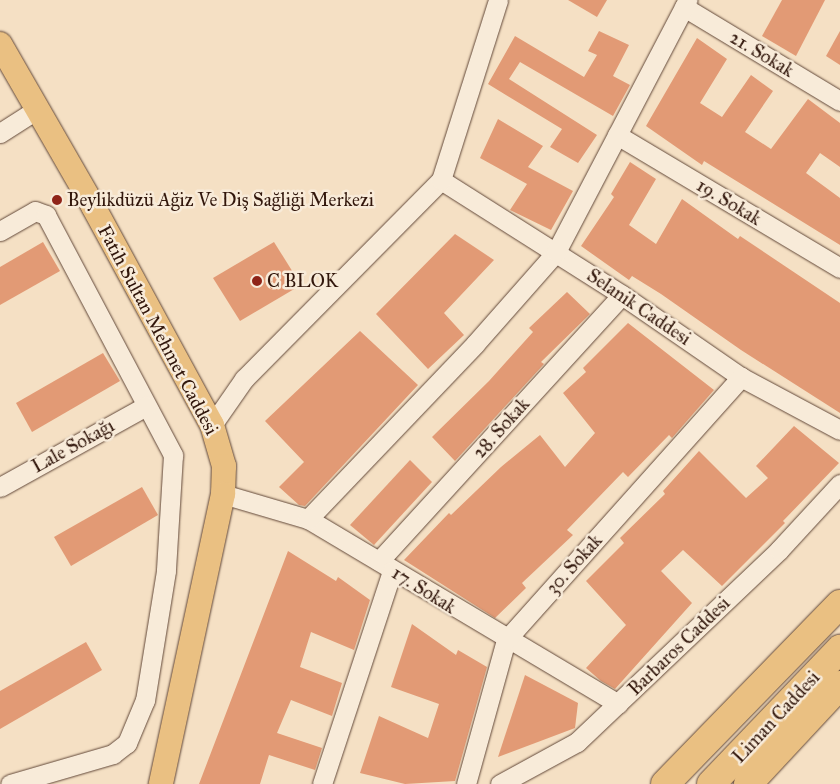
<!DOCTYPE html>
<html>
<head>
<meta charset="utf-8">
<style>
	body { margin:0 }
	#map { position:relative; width:840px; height:784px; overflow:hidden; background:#f5e0c4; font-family:"IM FELL Great Primer",serif }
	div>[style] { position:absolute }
	.building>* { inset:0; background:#e29a75 }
	.roads { filter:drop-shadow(0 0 1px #624839) drop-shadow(0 0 1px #624839) }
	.minor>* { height:19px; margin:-9.5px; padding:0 9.5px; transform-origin:9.5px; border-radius:9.5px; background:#f8ebd9 }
	.major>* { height:24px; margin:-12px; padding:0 12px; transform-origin:12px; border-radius:12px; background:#eac082 }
	.highway>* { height:28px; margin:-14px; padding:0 14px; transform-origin:14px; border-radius:14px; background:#eac082 }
	.dots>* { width:14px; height:14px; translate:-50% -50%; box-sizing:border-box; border:2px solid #f8ebd9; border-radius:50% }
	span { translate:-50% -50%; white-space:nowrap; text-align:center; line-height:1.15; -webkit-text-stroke:5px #f8ebd9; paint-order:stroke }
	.street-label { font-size:19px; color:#31160b }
	.poi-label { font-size:19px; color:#31160b }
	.left { translate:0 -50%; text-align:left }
</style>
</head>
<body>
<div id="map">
	<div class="building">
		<div style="clip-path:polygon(568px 0,607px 0,597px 17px)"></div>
		<div style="clip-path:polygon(782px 0,825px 0,796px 56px,762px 36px)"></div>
		<div style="clip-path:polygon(599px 31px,629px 45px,613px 76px,630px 85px,613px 116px,520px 62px,509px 79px,597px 135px,578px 163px,550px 147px,562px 129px,488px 84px,515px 36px,584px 77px,597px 55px,588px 51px)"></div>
		<div style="clip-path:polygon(840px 31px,840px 65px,826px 56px)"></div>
		<div style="clip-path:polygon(697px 38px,727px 59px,700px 103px,722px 117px,751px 75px,773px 91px,745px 132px,771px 149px,808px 99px,840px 123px,840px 167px,820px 153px,806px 173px,840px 198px,840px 245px,704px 161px,702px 165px,646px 126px)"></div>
		<div style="clip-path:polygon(498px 119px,543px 146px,528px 167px,573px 191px,551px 230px,510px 210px,527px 184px,480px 158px)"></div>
		<div style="clip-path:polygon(630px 162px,656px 179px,629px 225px,656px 244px,682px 199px,738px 239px,740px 236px,840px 303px,840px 413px,741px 350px,661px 294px,632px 276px,629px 280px,581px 246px,614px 197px,611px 194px)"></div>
		<div style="clip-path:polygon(455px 234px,494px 260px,444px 313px,464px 335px,428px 369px,376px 314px)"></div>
		<div style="clip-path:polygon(43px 242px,60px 271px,0 305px,0 267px)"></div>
		<div style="clip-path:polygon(274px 242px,301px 285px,240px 321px,213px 278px)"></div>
		<div style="clip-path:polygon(567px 292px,590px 314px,541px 362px,544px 364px,455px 461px,432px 437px,489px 381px,533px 332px,529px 328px)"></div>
		<div style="clip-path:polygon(628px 323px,714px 390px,672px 438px,669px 435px,628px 477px,623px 472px,567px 530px,573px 535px,522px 583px,526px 588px,495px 618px,404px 560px,449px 513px,451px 515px,501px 467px,540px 435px,565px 467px,595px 433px,563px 393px,586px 372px,583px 368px)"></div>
		<div style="clip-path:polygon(360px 331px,418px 385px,305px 506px,299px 505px,279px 487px,304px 462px,265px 421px)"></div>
		<div style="clip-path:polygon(103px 353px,120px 381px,32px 432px,16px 403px)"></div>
		<div style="clip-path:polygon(794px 426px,839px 463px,783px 521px,785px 523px,722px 586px,683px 550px,661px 571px,692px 603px,615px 689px,601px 681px,586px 668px,626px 625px,586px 581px,624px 543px,620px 538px,665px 494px,663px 491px,699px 451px,746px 498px,768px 478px,756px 466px)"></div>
		<div style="clip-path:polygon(410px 460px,432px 482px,374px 545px,350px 525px)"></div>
		<div style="clip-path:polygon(142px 487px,158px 515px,71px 566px,54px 537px)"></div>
		<div style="clip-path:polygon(288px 551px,336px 581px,338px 577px,370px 600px,354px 650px,311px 632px,300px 667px,342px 683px,332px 716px,291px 700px,277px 733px,322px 748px,315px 770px,269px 755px,260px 784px,199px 784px)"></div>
		<div style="clip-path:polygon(412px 624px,456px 655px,458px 650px,487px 667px,455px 781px,405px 784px,360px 773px,379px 716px,428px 738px,439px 704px,391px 687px)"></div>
		<div style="clip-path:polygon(86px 642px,102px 670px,0 729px,0 691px)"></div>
		<div style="clip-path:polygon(525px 675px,578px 703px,575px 728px,498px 757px)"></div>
	</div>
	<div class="roads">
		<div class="minor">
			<div style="left:684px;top:7px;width:182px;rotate:31.1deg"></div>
			<div style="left:0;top:133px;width:46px;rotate:-32.7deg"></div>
			<div style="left:617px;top:135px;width:260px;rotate:30.8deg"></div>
			<div style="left:441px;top:180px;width:214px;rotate:32.4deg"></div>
			<div style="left:622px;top:295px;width:145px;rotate:34.6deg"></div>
			<div style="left:741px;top:377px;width:112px;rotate:28.2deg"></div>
			<div style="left:0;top:231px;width:40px;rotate:-29.7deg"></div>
			<div style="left:35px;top:211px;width:12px;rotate:20deg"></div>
			<div style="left:46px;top:215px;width:272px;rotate:62.1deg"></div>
			<div style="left:173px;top:455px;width:116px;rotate:93.5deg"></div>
			<div style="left:166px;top:571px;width:131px;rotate:99.2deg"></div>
			<div style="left:145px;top:700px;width:47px;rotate:112.7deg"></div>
			<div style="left:127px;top:743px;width:18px;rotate:142deg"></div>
			<div style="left:113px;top:754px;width:107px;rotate:163.8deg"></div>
			<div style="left:212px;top:425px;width:56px;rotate:-55.2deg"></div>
			<div style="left:244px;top:379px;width:280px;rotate:-45.3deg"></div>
			<div style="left:441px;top:180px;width:189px;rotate:-72.4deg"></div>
			<div style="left:0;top:487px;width:167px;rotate:-29deg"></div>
			<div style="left:223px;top:494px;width:89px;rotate:16.4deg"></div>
			<div style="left:308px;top:519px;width:361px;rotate:30.8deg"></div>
			<div style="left:308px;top:519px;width:242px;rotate:-46.3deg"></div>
			<div style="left:475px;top:344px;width:123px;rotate:-48.6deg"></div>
			<div style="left:556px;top:252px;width:284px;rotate:-62.4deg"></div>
			<div style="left:379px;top:561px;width:360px;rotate:-47.6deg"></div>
			<div style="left:322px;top:784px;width:224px;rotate:-71.8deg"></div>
			<div style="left:466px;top:784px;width:149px;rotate:-74.5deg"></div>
			<div style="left:506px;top:640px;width:353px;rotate:-48.2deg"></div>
			<div style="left:500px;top:784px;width:88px;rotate:-28.6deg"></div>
			<div style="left:577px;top:742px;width:279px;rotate:-43.5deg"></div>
			<div style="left:779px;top:550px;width:90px;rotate:-47.3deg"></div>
		</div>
		<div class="major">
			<div style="left:0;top:44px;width:187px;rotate:60.1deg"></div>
			<div style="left:93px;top:206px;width:249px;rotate:61.5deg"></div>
			<div style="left:212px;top:425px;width:43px;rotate:73.7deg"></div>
			<div style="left:224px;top:466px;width:28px;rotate:92deg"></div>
			<div style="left:223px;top:494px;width:297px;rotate:102.1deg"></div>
		</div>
		<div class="highway">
			<div style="left:665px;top:784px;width:251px;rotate:-45.8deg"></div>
			<div style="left:711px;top:784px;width:187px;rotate:-46.3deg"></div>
			<div style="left:748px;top:784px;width:135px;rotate:-47.1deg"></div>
		</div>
	</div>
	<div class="dots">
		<div style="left:57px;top:200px;background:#8f2418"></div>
		<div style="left:257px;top:281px;background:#8f2418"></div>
	</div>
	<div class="street-label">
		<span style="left:762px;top:54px;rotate:31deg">21. Sokak</span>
		<span style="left:729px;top:202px;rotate:31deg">19. Sokak</span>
		<span style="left:639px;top:307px;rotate:34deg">Selanik Caddesi</span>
		<span style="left:158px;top:330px;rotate:62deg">Fatih Sultan Mehmet Caddesi</span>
		<span style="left:501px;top:428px;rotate:-48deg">28. Sokak</span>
		<span style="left:73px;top:446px;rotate:-29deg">Lale Sokağı</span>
		<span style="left:574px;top:564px;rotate:-48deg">30. Sokak</span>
		<span style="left:424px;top:590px;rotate:32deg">17. Sokak</span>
		<span style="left:679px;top:646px;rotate:-44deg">Barbaros Caddesi</span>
		<span style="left:776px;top:717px;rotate:-47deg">Liman Caddesi</span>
	</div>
	<div class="poi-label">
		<span class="left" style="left:67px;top:200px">Beylikdüzü Ağiz Ve Diş Sağliği Merkezi</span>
		<span class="left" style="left:267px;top:281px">C BLOK</span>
	</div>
</div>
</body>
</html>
